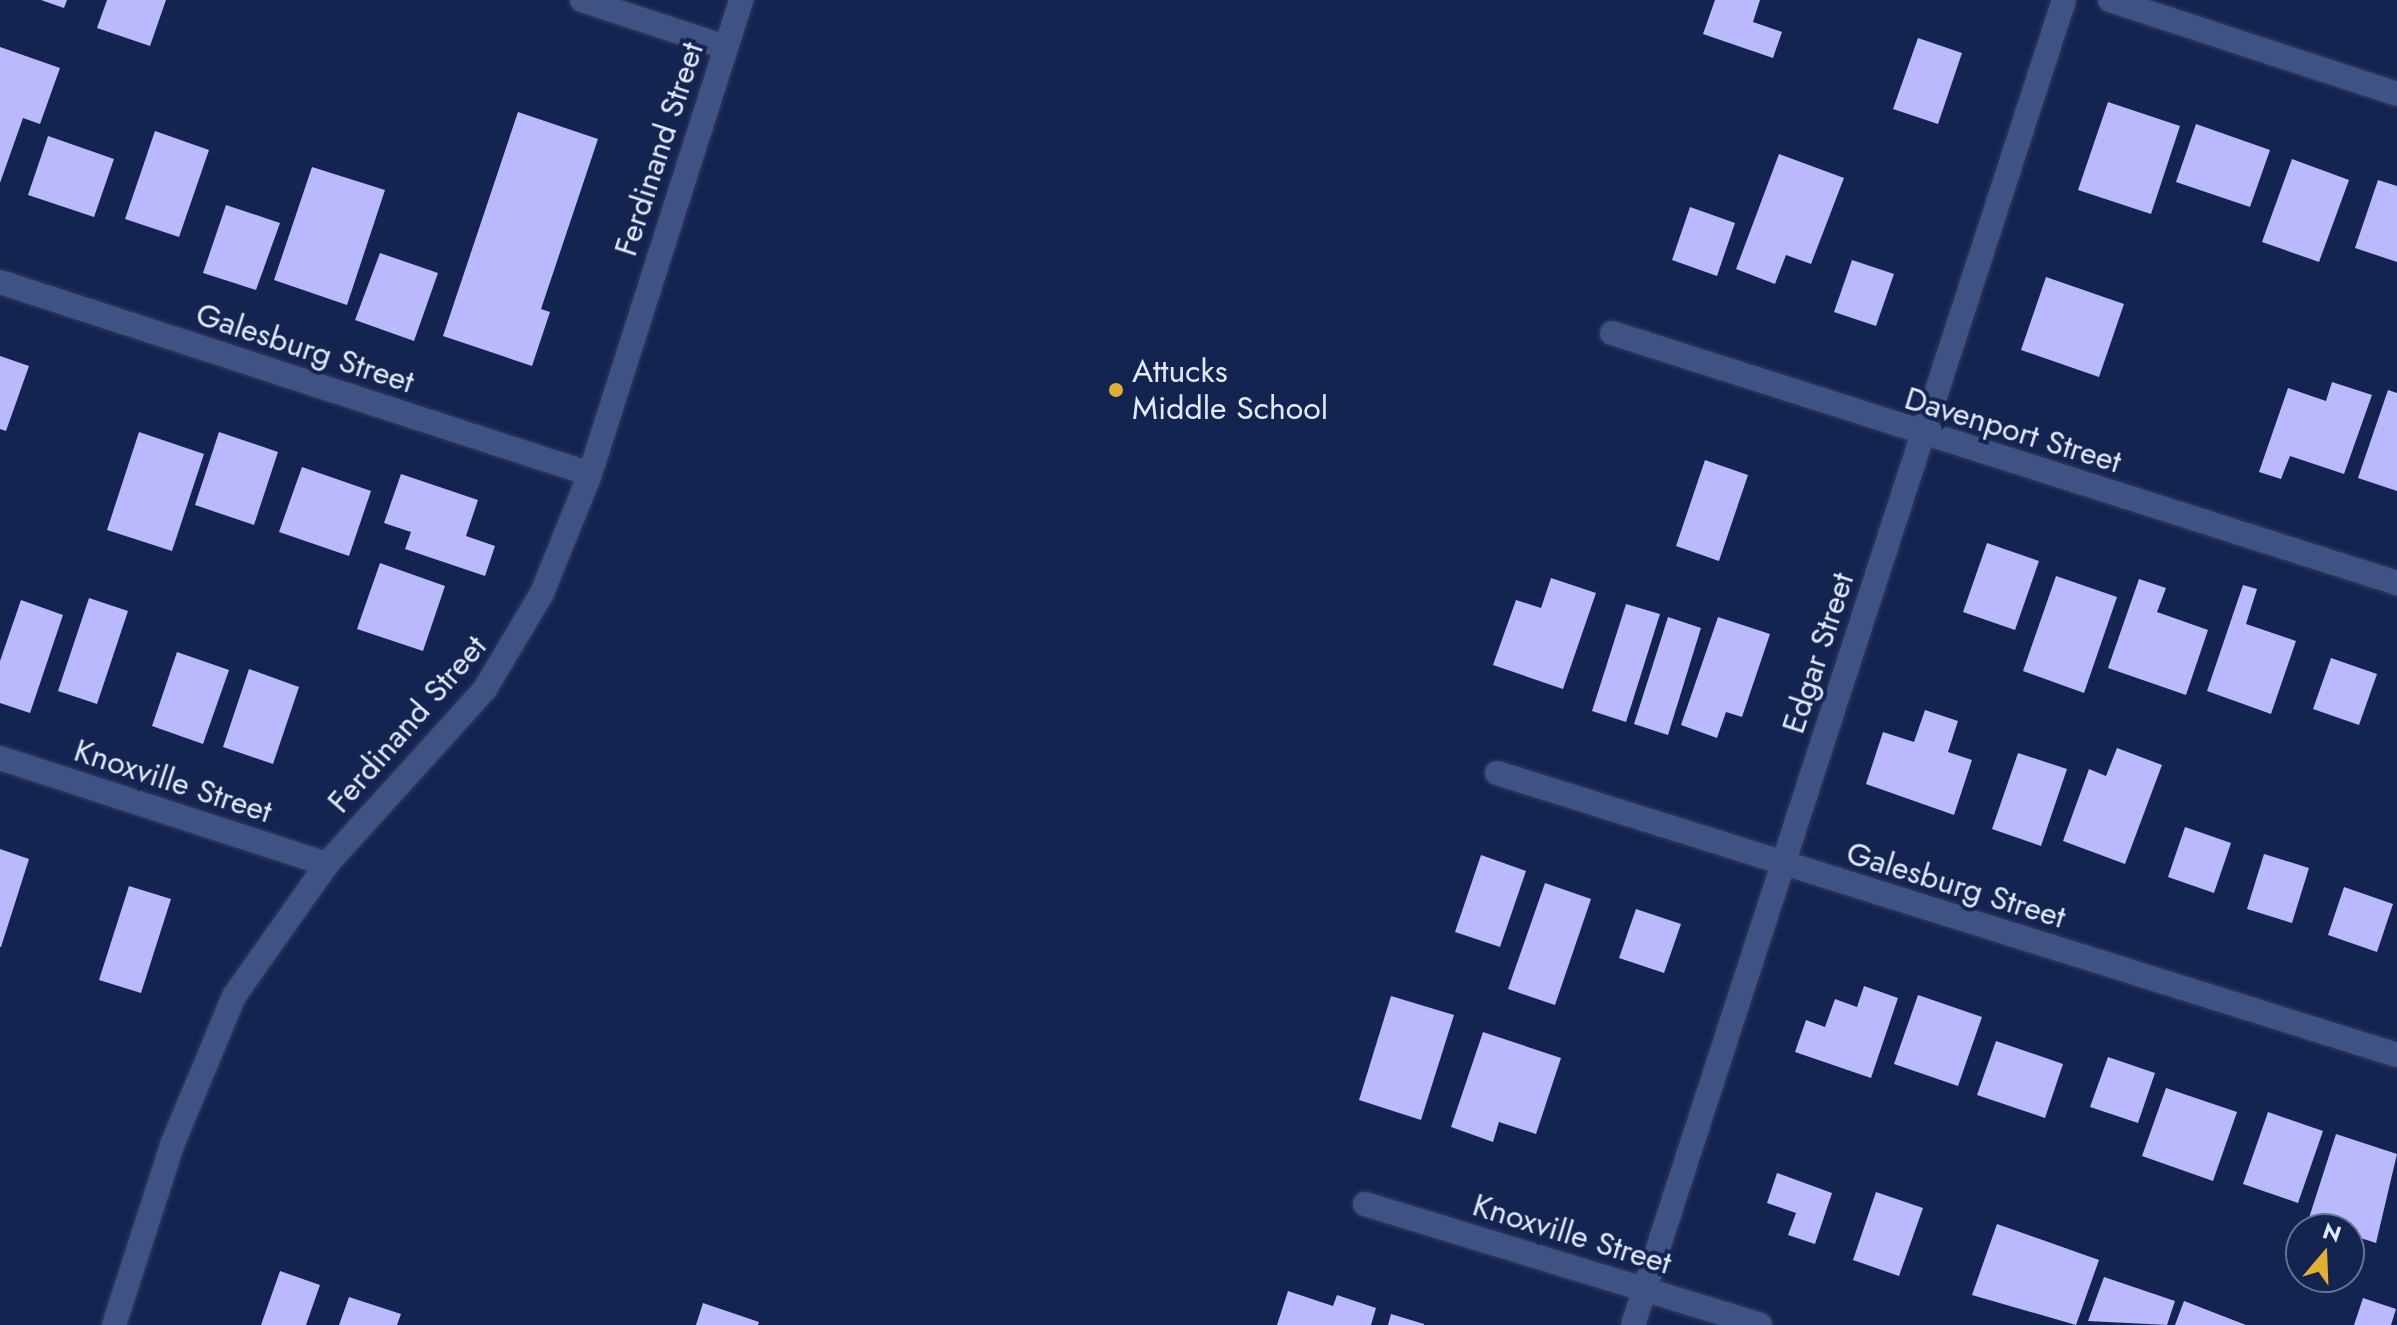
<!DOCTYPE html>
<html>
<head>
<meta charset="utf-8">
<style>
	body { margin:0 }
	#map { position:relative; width:2397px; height:1325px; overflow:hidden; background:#132450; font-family:Jost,sans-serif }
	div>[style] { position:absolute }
	.building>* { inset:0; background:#bbb9fe }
	.roads { filter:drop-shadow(0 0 2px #333b60) drop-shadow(0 0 2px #333b60) }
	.minor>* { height:24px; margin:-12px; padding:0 12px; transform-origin:12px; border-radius:12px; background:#3e5383 }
	.dots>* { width:22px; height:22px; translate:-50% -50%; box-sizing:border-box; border:4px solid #132450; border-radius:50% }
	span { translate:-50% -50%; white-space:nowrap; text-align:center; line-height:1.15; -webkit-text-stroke:8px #132450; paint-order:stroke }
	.street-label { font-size:32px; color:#e1e9fa }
	.poi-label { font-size:32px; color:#e1e9fa }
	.left { translate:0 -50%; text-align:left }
	.north { position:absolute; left:2285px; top:1213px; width:80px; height:80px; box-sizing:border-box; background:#132450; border:2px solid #657394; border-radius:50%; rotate:19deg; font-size:22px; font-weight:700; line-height:32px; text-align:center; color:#e1e9fa }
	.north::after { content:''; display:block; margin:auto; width:28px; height:36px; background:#e1af34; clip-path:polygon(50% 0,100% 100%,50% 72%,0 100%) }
</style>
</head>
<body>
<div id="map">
	<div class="building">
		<div style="clip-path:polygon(41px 0,67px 0,64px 8px)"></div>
		<div style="clip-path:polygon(107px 0,166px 0,150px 46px,97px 28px)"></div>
		<div style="clip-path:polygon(1715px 0,1760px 0,1753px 22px,1782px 32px,1773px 58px,1703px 34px)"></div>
		<div style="clip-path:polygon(1918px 38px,1962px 53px,1938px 124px,1893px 109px)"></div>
		<div style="clip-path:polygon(0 47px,60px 68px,40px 124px,23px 118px,0 183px)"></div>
		<div style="clip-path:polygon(2108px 102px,2180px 126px,2151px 214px,2078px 190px)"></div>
		<div style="clip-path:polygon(518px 112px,598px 139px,541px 309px,550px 312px,532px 366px,443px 336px)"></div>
		<div style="clip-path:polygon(2196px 124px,2270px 150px,2250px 207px,2176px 182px)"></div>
		<div style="clip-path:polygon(155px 131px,209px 150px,179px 237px,125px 219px)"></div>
		<div style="clip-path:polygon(48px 136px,114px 159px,94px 217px,28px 195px)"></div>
		<div style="clip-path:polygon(1779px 154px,1844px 178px,1811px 264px,1786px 255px,1775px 284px,1736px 269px)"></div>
		<div style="clip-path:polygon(2292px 159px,2349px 180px,2319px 262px,2262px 242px)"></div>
		<div style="clip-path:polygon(312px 167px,385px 190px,347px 305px,274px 280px)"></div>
		<div style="clip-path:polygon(2378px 180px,2397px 186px,2397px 262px,2355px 248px)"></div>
		<div style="clip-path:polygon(226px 205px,280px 223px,256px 290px,203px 273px)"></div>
		<div style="clip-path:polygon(1690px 207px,1735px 223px,1717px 276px,1672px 260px)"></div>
		<div style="clip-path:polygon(380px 253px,438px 273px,414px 341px,355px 320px)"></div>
		<div style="clip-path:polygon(1852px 260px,1894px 274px,1876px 326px,1834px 312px)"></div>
		<div style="clip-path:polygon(2046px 277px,2124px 304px,2099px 377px,2021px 350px)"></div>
		<div style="clip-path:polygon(0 356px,29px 366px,6px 431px,0 429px)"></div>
		<div style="clip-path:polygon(2332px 382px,2372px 395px,2344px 474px,2290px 456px,2281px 479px,2259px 472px,2288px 388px,2326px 401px)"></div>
		<div style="clip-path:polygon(2388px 390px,2397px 393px,2397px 491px,2358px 478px)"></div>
		<div style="clip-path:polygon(139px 432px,204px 454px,172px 551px,107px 530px)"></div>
		<div style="clip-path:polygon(219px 432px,278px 452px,254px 525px,195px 505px)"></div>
		<div style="clip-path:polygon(1705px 460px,1748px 475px,1719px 561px,1676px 546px)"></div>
		<div style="clip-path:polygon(302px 467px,371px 491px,349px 556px,279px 532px)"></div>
		<div style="clip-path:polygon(401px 474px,478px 500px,466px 536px,495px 546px,485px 576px,405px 549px,411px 532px,384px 523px)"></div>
		<div style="clip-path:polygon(1987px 543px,2039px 561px,2015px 630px,1963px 612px)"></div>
		<div style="clip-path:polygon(380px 563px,445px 586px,423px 651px,357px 629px)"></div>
		<div style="clip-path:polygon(2056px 576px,2117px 597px,2084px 693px,2023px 671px)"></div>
		<div style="clip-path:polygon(1551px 578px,1596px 593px,1563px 689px,1493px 665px,1516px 600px,1541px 608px)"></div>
		<div style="clip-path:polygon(2139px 579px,2166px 588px,2157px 612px,2208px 630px,2186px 695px,2108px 668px)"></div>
		<div style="clip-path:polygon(2243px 585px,2257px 589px,2246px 624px,2296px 641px,2271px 714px,2207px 691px)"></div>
		<div style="clip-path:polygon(89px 598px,128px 611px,97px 704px,58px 691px)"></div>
		<div style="clip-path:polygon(21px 600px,63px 615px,30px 713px,0 703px,0 661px)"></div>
		<div style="clip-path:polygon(1626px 604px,1660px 614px,1626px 722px,1592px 711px)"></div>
		<div style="clip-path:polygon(1668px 617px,1701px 628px,1668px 735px,1634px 724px)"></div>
		<div style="clip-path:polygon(1718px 617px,1770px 634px,1742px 717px,1726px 712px,1717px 738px,1681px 725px)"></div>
		<div style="clip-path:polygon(177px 652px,229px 670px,203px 744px,152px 726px)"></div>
		<div style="clip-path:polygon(2331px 658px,2377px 674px,2359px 725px,2313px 709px)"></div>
		<div style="clip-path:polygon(249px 669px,299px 687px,273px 764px,223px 747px)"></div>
		<div style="clip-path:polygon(1925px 710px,1958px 721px,1948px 752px,1972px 760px,1954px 815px,1866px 784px,1883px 732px,1914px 742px)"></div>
		<div style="clip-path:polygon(2117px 748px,2162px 765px,2125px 864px,2063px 841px,2089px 769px,2106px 776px)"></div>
		<div style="clip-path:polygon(2018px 753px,2067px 769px,2041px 846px,1992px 829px)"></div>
		<div style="clip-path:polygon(2185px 827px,2231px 843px,2214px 893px,2168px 877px)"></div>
		<div style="clip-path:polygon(0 849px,29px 859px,1px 947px,0 947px)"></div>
		<div style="clip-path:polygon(2264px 854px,2309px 868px,2292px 923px,2247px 909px)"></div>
		<div style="clip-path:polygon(1481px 855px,1526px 871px,1500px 947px,1455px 932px)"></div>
		<div style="clip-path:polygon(1545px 883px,1591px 899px,1555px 1005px,1508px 989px)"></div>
		<div style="clip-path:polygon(129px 886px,171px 899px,141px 993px,99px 980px)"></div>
		<div style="clip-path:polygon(2344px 887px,2393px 904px,2377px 952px,2328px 935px)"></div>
		<div style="clip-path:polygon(1636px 909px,1681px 924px,1664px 973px,1619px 958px)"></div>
		<div style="clip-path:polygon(1864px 986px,1898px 998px,1871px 1078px,1795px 1052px,1806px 1020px,1825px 1027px,1835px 999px,1857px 1007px)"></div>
		<div style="clip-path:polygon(1918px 995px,1982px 1017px,1958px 1086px,1894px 1064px)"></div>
		<div style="clip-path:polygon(1391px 996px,1454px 1015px,1421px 1120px,1359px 1100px)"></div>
		<div style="clip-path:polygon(1483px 1032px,1561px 1058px,1536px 1134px,1499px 1122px,1493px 1142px,1451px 1127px)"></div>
		<div style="clip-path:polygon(1996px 1041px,2063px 1064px,2045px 1118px,1977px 1095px)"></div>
		<div style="clip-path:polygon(2108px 1057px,2155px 1073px,2138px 1123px,2090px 1107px)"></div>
		<div style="clip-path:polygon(2166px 1088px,2237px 1112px,2213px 1181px,2142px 1156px)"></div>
		<div style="clip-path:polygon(2268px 1112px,2323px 1131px,2298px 1203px,2243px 1184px)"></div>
		<div style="clip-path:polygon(2336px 1134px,2397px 1154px,2376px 1243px,2308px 1221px)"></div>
		<div style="clip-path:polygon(1777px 1173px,1832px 1193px,1815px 1244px,1788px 1235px,1796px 1213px,1767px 1203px)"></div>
		<div style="clip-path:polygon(1876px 1192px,1923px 1208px,1899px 1276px,1853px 1260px)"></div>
		<div style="clip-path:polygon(1997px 1224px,2099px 1260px,2076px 1325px,1972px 1295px)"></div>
		<div style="clip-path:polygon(280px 1271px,320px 1285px,306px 1325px,261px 1325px)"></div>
		<div style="clip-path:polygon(2104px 1277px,2175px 1301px,2167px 1325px,2088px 1321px)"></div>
		<div style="clip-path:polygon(1288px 1291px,1333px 1306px,1337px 1295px,1376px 1308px,1371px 1325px,1277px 1325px)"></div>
		<div style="clip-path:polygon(349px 1297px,401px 1314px,397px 1325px,339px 1325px)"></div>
		<div style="clip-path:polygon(2363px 1298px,2396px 1309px,2391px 1325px,2354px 1325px)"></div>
		<div style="clip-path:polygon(2184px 1301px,2246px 1325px,2175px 1325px)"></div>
		<div style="clip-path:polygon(703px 1303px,759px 1322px,758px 1325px,696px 1325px)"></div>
		<div style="clip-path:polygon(1391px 1314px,1424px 1324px,1424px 1325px,1388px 1325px)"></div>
	</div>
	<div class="roads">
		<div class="minor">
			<div style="left:582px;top:0;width:151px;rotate:18.2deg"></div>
			<div style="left:2110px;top:0;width:302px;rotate:18.1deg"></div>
			<div style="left:0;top:282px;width:620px;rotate:18.03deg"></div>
			<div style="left:1612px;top:333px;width:824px;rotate:17.67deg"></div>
			<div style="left:0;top:758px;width:344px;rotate:18deg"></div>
			<div style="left:1497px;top:773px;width:943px;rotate:17.4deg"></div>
			<div style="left:1365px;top:1204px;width:413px;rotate:17deg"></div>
			<div style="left:114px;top:1325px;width:189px;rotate:-72.1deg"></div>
			<div style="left:172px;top:1145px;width:161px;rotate:-67.4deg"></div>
			<div style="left:234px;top:996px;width:161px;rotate:-54.8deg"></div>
			<div style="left:327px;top:864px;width:236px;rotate:-47.9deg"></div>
			<div style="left:485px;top:689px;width:112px;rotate:-59.3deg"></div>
			<div style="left:542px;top:593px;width:128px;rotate:-68deg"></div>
			<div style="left:590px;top:474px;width:497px;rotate:-72.3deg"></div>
			<div style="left:1633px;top:1325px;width:1393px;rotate:-71.98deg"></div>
		</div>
	</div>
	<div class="dots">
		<div style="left:1116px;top:390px;background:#e1af34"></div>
	</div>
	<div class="street-label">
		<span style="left:659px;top:149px;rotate:-72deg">Ferdinand Street</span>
		<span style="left:305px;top:348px;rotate:18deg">Galesburg Street</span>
		<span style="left:2013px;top:430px;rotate:17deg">Davenport Street</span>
		<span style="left:1818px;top:653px;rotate:-72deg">Edgar Street</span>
		<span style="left:407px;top:724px;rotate:-49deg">Ferdinand Street</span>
		<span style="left:173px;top:781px;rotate:18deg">Knoxville Street</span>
		<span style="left:1956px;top:885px;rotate:17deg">Galesburg Street</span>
		<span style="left:1572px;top:1234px;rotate:17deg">Knoxville Street</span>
	</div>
	<div class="poi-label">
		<span class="left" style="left:1132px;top:390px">Attucks<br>Middle School</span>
	</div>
	<div class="north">N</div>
</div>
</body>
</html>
